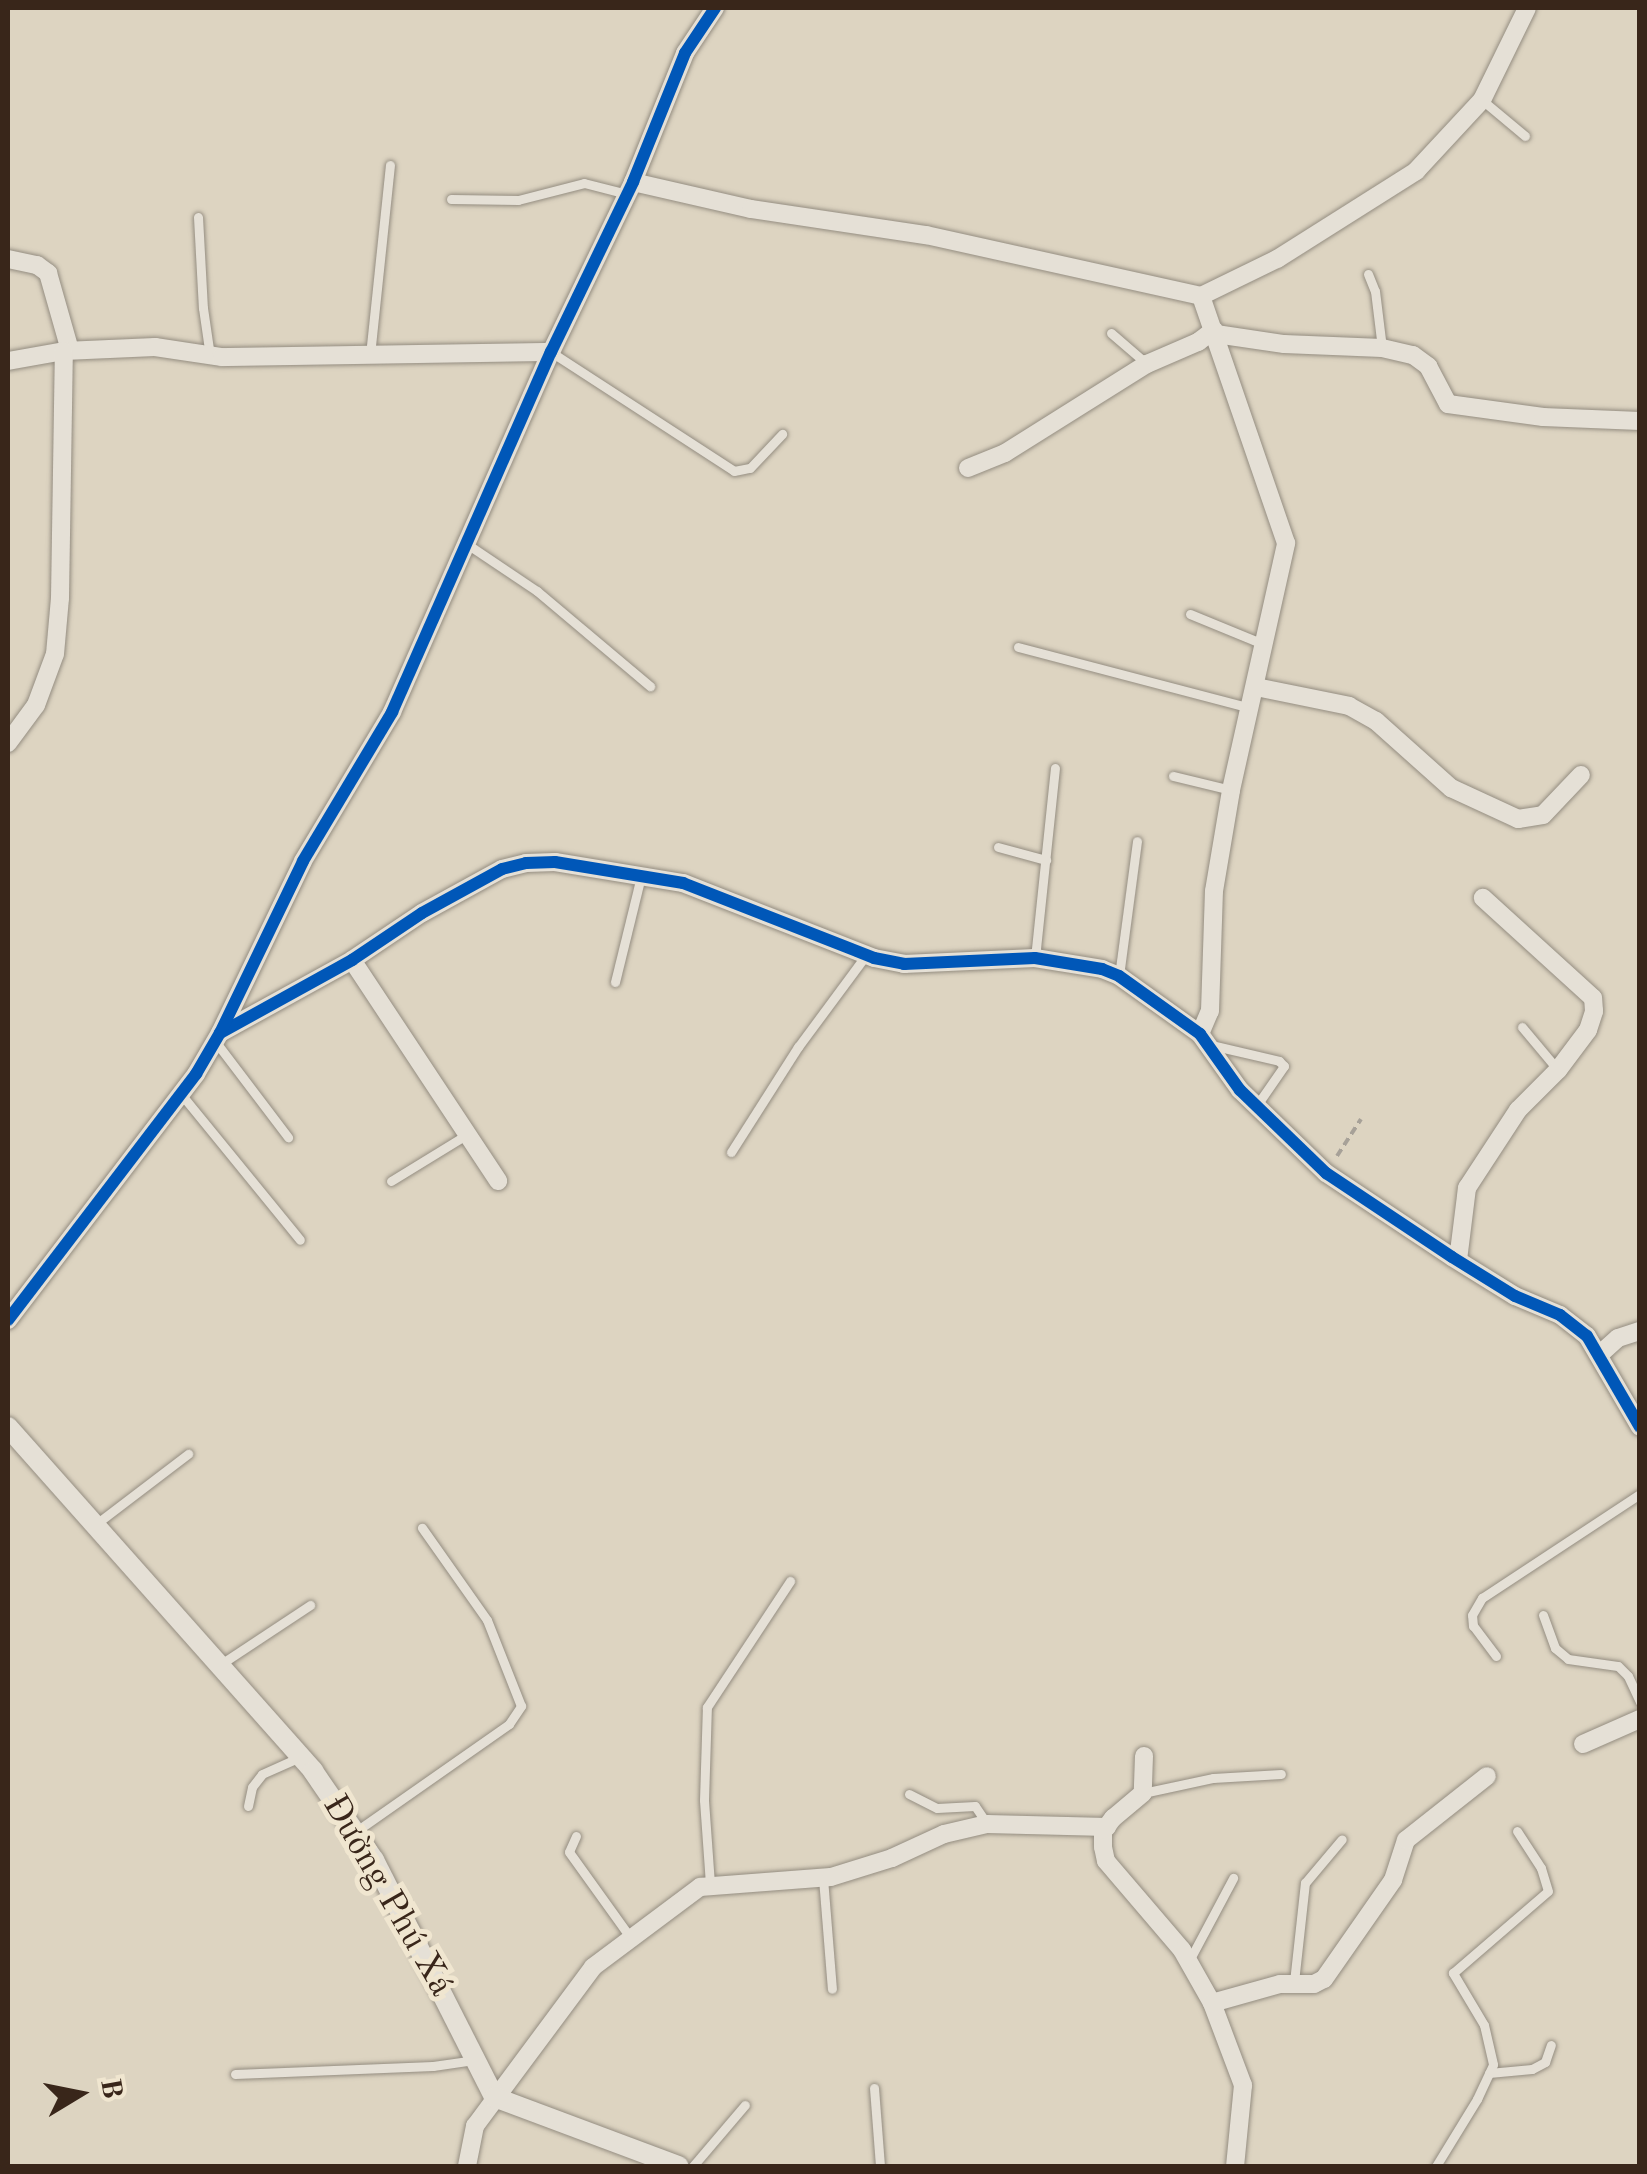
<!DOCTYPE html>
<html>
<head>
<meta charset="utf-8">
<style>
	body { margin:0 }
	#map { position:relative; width:1647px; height:2174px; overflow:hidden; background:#ddd4c1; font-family:"Old Standard TT",serif }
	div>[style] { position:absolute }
	.path>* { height:4px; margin-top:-2px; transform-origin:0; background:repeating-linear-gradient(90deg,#a7a198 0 8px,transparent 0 13px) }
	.roads { filter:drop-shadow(0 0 2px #948d81) drop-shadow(0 0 2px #948d81) }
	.service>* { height:9px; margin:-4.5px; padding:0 4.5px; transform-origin:4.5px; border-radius:4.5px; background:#e5e0d6 }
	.minor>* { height:18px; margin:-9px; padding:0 9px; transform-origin:9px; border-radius:9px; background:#e5e0d6 }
	.tertiary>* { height:20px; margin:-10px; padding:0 10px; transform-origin:10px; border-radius:10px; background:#e5e0d6 }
	.cycleway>* { height:12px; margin:-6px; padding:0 6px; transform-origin:6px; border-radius:6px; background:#0057b8 }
	span { translate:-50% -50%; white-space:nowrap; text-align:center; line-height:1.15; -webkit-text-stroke:10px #f0e6d0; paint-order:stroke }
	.street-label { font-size:35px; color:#39261a }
	.frame { position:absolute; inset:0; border:10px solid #39261a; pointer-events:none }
	.north { position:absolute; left:30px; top:2044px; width:100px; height:100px; -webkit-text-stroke:8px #f0e6d0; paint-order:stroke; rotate:80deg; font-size:28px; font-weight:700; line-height:40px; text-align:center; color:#39261a }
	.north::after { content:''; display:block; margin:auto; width:35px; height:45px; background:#39261a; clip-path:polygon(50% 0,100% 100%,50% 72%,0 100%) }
</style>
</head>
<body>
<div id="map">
	<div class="path">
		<div style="left:1337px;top:1156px;width:44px;rotate:-57deg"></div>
	</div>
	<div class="roads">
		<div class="service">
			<div style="left:1482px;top:100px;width:56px;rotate:39.9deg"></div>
			<div style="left:451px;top:199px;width:67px;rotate:0.9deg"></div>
			<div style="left:518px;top:200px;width:68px;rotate:-14.4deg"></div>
			<div style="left:584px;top:183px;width:44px;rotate:14.3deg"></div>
			<div style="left:198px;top:217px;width:91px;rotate:86.9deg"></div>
			<div style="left:203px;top:308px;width:49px;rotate:81.7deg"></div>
			<div style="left:1368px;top:274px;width:18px;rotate:68deg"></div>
			<div style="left:1375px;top:291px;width:57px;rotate:83deg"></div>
			<div style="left:1111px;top:333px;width:48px;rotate:40.7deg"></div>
			<div style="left:551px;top:352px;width:218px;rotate:33deg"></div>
			<div style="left:734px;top:471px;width:16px;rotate:-11deg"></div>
			<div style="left:750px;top:468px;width:47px;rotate:-46.7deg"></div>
			<div style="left:370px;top:355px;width:191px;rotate:-84deg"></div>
			<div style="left:467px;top:544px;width:84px;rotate:33.9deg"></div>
			<div style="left:537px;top:591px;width:148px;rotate:40.1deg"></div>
			<div style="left:1190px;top:614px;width:79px;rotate:22.3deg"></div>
			<div style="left:1018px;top:647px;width:240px;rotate:14.7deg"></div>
			<div style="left:1173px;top:776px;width:60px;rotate:13.6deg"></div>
			<div style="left:998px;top:847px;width:50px;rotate:15.2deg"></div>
			<div style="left:1035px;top:958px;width:191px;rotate:-84deg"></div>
			<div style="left:1119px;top:976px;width:136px;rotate:-82.4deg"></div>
			<div style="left:615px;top:982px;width:109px;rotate:-76.2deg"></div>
			<div style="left:1522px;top:1027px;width:56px;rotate:50.1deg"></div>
			<div style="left:215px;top:1041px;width:121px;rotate:52.8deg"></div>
			<div style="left:1211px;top:1045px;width:70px;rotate:13.2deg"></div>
			<div style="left:1279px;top:1061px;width:7px;rotate:45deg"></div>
			<div style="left:1284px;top:1066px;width:47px;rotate:124.7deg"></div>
			<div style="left:181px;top:1094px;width:188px;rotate:50.8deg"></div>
			<div style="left:731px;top:1152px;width:125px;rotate:-57.5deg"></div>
			<div style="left:798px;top:1047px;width:114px;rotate:-53.5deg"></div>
			<div style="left:391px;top:1181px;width:88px;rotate:-31.5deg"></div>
			<div style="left:96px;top:1524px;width:116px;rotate:-37.3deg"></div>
			<div style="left:1543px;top:1615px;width:35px;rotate:70deg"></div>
			<div style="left:1555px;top:1648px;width:17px;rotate:40deg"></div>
			<div style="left:1568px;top:1659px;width:50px;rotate:8deg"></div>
			<div style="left:1618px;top:1666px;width:14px;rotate:45deg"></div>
			<div style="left:1628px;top:1676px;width:29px;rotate:65deg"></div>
			<div style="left:1496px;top:1656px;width:38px;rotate:-127deg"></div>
			<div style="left:1473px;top:1626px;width:11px;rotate:-95deg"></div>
			<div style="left:1472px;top:1615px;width:20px;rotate:-60deg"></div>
			<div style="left:1482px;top:1598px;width:189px;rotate:-33.4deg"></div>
			<div style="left:221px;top:1664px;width:107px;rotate:-33.5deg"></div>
			<div style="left:1143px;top:1793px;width:72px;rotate:-12.1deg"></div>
			<div style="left:1213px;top:1778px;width:68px;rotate:-3.4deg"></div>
			<div style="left:909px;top:1794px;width:31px;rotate:27deg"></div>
			<div style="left:937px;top:1808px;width:38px;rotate:-3deg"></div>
			<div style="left:975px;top:1806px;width:22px;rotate:56deg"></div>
			<div style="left:248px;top:1806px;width:19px;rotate:-78deg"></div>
			<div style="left:252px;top:1787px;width:16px;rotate:-52deg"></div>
			<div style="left:262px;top:1774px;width:39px;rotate:-24deg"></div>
			<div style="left:355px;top:1832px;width:188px;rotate:-35deg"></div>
			<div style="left:509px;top:1724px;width:22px;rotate:-56deg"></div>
			<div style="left:521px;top:1706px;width:92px;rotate:-111.6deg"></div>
			<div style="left:487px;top:1620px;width:113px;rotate:-125.2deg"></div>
			<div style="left:576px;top:1836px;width:17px;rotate:114deg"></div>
			<div style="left:569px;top:1852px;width:105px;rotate:54.3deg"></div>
			<div style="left:823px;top:1878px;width:111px;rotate:85.4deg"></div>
			<div style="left:710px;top:1884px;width:84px;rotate:-94.1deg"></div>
			<div style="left:704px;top:1800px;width:93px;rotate:-88.2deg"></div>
			<div style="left:707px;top:1707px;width:151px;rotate:-56.6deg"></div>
			<div style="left:1190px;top:1959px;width:92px;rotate:-62deg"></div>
			<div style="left:1294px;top:1982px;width:100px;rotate:-83.7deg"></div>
			<div style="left:1305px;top:1883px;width:57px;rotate:-49.9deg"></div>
			<div style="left:1489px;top:2073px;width:43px;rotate:-5.3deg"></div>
			<div style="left:1532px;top:2069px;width:15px;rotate:-28deg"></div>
			<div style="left:1545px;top:2062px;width:18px;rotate:-71deg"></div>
			<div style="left:235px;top:2074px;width:198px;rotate:-2.3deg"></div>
			<div style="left:433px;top:2066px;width:41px;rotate:-8.3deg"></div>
			<div style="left:874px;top:2088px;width:78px;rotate:85.6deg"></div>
			<div style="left:693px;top:2166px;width:80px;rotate:-49.6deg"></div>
			<div style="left:1436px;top:2166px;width:79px;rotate:-58.5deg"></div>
			<div style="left:1477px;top:2099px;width:38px;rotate:-65deg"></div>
			<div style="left:1493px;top:2064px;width:40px;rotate:-103deg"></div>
			<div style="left:1484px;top:2025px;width:61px;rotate:-120.8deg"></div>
			<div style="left:1453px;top:1973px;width:125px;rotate:-40.8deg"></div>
			<div style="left:1548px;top:1891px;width:24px;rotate:-107deg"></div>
			<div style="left:1541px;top:1868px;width:44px;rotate:-123deg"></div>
		</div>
		<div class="minor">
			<div style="left:633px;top:182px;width:121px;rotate:12.9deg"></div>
			<div style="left:751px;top:209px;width:177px;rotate:8.5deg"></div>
			<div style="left:926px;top:235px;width:282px;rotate:12.5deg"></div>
			<div style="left:1201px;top:296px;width:85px;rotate:-26deg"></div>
			<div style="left:1277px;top:259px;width:165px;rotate:-32.3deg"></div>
			<div style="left:1416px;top:171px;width:97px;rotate:-47.1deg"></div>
			<div style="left:1482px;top:100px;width:102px;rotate:-63.9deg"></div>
			<div style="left:8px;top:259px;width:30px;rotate:12deg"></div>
			<div style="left:37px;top:265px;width:14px;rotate:36deg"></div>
			<div style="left:48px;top:273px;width:80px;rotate:74.1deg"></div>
			<div style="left:1216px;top:334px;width:69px;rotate:8.4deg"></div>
			<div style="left:1284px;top:344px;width:98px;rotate:2.3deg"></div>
			<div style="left:1382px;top:348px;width:32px;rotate:13deg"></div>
			<div style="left:1413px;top:355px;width:19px;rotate:36deg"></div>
			<div style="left:1428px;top:366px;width:43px;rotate:62.2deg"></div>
			<div style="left:1448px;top:404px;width:96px;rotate:7.8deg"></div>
			<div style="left:1543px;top:417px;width:97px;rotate:2.4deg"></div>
			<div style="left:8px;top:361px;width:57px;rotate:-10.1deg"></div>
			<div style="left:64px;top:351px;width:91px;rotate:-2.5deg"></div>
			<div style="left:155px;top:347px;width:68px;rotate:8.5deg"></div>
			<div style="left:222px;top:357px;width:329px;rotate:-0.9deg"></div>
			<div style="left:968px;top:468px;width:40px;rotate:-22deg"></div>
			<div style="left:1005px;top:453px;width:168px;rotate:-32.1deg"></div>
			<div style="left:1147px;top:364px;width:56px;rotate:-23.3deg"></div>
			<div style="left:1198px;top:342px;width:20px;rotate:-37deg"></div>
			<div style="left:1256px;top:687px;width:95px;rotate:11.5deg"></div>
			<div style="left:1349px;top:706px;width:31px;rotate:29deg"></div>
			<div style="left:1376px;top:721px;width:101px;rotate:41.8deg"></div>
			<div style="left:1451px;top:788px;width:74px;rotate:24.8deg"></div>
			<div style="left:1518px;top:819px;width:25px;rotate:-9deg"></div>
			<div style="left:1543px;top:815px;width:55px;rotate:-46.5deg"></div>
			<div style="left:8px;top:743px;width:47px;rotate:-53.6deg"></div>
			<div style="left:36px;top:705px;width:54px;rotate:-69.6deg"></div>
			<div style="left:55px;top:654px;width:56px;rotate:-84.9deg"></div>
			<div style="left:60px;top:598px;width:247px;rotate:-89.1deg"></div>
			<div style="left:352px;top:960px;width:265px;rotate:56.5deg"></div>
			<div style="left:220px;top:1033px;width:151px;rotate:-28.9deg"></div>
			<div style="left:352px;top:960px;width:84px;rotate:-33.9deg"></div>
			<div style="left:422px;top:913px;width:91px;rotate:-28.8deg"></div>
			<div style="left:502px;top:869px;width:25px;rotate:-14deg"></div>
			<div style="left:526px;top:863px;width:29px;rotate:-2deg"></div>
			<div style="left:555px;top:862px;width:130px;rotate:9.3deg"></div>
			<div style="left:683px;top:883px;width:205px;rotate:21.4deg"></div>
			<div style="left:874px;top:958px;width:31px;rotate:11deg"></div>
			<div style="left:904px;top:964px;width:131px;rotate:-2.6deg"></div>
			<div style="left:1035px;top:958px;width:68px;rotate:9.3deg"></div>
			<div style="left:1102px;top:969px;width:18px;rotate:22deg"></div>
			<div style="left:1119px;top:976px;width:100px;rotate:35.6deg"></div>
			<div style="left:1200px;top:1034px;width:69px;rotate:54.5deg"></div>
			<div style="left:1240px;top:1090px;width:120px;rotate:44deg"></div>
			<div style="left:1326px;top:1173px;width:151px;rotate:33.7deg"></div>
			<div style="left:1452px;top:1257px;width:74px;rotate:31.8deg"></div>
			<div style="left:1515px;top:1296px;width:49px;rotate:22.9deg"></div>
			<div style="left:1560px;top:1315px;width:34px;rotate:38deg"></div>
			<div style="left:1587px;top:1336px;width:105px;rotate:59.8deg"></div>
			<div style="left:1200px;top:1034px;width:25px;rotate:-67deg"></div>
			<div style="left:1210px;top:1011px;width:120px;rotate:-88.1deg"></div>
			<div style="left:1214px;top:891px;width:102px;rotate:-80.4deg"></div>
			<div style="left:1231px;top:790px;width:253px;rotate:-77.4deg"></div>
			<div style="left:1286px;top:543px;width:261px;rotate:-109deg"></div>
			<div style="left:1458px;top:1260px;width:73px;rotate:-82.9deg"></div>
			<div style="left:1467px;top:1188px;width:93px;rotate:-56.8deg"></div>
			<div style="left:1518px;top:1110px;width:57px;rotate:-45deg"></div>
			<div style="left:1558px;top:1070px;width:50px;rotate:-53.1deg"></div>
			<div style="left:1588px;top:1030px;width:20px;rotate:-72deg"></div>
			<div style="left:1594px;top:1011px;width:13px;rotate:-94deg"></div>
			<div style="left:1593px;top:998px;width:149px;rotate:-137.7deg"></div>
			<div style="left:8px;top:1320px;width:310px;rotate:-52.6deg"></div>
			<div style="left:196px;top:1074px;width:48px;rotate:-59.7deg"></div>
			<div style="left:220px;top:1033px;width:191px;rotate:-64.2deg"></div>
			<div style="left:303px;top:861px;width:174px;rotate:-59.1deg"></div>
			<div style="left:392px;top:712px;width:394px;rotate:-66.2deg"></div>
			<div style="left:551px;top:352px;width:189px;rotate:-64.2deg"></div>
			<div style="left:633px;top:182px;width:139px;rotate:-68deg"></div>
			<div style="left:685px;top:53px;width:54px;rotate:-56.3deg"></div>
			<div style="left:1599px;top:1355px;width:25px;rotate:-42deg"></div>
			<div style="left:1618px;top:1338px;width:23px;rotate:-18deg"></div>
			<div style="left:1583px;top:1744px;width:62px;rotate:-23.7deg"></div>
			<div style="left:1144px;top:1756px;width:37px;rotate:92deg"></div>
			<div style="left:1143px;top:1793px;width:39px;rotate:140deg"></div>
			<div style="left:1113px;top:1818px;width:17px;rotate:126deg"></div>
			<div style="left:1103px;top:1832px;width:15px;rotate:90deg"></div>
			<div style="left:1103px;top:1847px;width:14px;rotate:78deg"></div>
			<div style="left:1106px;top:1861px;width:117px;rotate:49.5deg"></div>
			<div style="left:1182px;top:1950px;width:61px;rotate:60.5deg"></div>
			<div style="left:1212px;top:2003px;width:88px;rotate:69.3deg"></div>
			<div style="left:1243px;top:2085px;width:81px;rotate:95.6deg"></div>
			<div style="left:1212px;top:2003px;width:71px;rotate:-15.6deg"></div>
			<div style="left:1280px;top:1984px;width:34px"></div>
			<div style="left:1314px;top:1984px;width:11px;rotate:-27deg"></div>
			<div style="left:1324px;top:1979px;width:121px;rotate:-55.1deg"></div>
			<div style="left:1393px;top:1880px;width:42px;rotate:-72deg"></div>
			<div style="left:1406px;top:1840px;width:103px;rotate:-38.3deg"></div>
			<div style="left:467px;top:2166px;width:41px;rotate:-78.7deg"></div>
			<div style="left:475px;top:2126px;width:198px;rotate:-53.4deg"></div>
			<div style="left:593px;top:1967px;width:134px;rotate:-36.8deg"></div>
			<div style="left:700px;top:1887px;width:131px;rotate:-4.4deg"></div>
			<div style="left:831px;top:1877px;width:64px;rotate:-17.3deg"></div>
			<div style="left:892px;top:1858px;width:57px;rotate:-24.8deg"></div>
			<div style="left:944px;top:1834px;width:44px;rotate:-13.1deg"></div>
			<div style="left:987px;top:1824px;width:120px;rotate:1.4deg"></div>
		</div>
		<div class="tertiary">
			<div style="left:8px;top:1427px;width:460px;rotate:48.4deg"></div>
			<div style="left:313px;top:1771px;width:108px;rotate:55.6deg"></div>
			<div style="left:374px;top:1860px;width:266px;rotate:63.1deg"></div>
			<div style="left:494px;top:2097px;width:197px;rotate:20.5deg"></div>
		</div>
	</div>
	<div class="cycleway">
		<div style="left:220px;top:1033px;width:151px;rotate:-28.9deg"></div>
		<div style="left:352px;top:960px;width:84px;rotate:-33.9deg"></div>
		<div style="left:422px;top:913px;width:91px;rotate:-28.8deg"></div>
		<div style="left:502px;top:869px;width:25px;rotate:-14deg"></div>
		<div style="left:526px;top:863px;width:29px;rotate:-2deg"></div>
		<div style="left:555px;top:862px;width:130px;rotate:9.3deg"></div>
		<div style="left:683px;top:883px;width:205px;rotate:21.4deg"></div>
		<div style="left:874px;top:958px;width:31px;rotate:11deg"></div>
		<div style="left:904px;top:964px;width:131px;rotate:-2.6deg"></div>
		<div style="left:1035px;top:958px;width:68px;rotate:9.3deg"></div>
		<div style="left:1102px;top:969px;width:18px;rotate:22deg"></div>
		<div style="left:1119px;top:976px;width:100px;rotate:35.6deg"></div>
		<div style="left:1200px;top:1034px;width:69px;rotate:54.5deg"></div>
		<div style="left:1240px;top:1090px;width:120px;rotate:44deg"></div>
		<div style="left:1326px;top:1173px;width:151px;rotate:33.7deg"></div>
		<div style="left:1452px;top:1257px;width:74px;rotate:31.8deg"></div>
		<div style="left:1515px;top:1296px;width:49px;rotate:22.9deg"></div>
		<div style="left:1560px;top:1315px;width:34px;rotate:38deg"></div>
		<div style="left:1587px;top:1336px;width:105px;rotate:59.8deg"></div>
		<div style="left:8px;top:1320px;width:310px;rotate:-52.6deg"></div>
		<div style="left:196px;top:1074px;width:48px;rotate:-59.7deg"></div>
		<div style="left:220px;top:1033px;width:191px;rotate:-64.2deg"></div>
		<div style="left:303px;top:861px;width:174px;rotate:-59.1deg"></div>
		<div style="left:392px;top:712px;width:394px;rotate:-66.2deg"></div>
		<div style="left:551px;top:352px;width:189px;rotate:-64.2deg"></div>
		<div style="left:633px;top:182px;width:139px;rotate:-68deg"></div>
		<div style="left:685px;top:53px;width:54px;rotate:-56.3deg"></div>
	</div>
	<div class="street-label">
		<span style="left:387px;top:1896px;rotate:60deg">Đường Phú Xá</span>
	</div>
	<div class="frame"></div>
	<div class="north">B</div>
</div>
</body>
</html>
